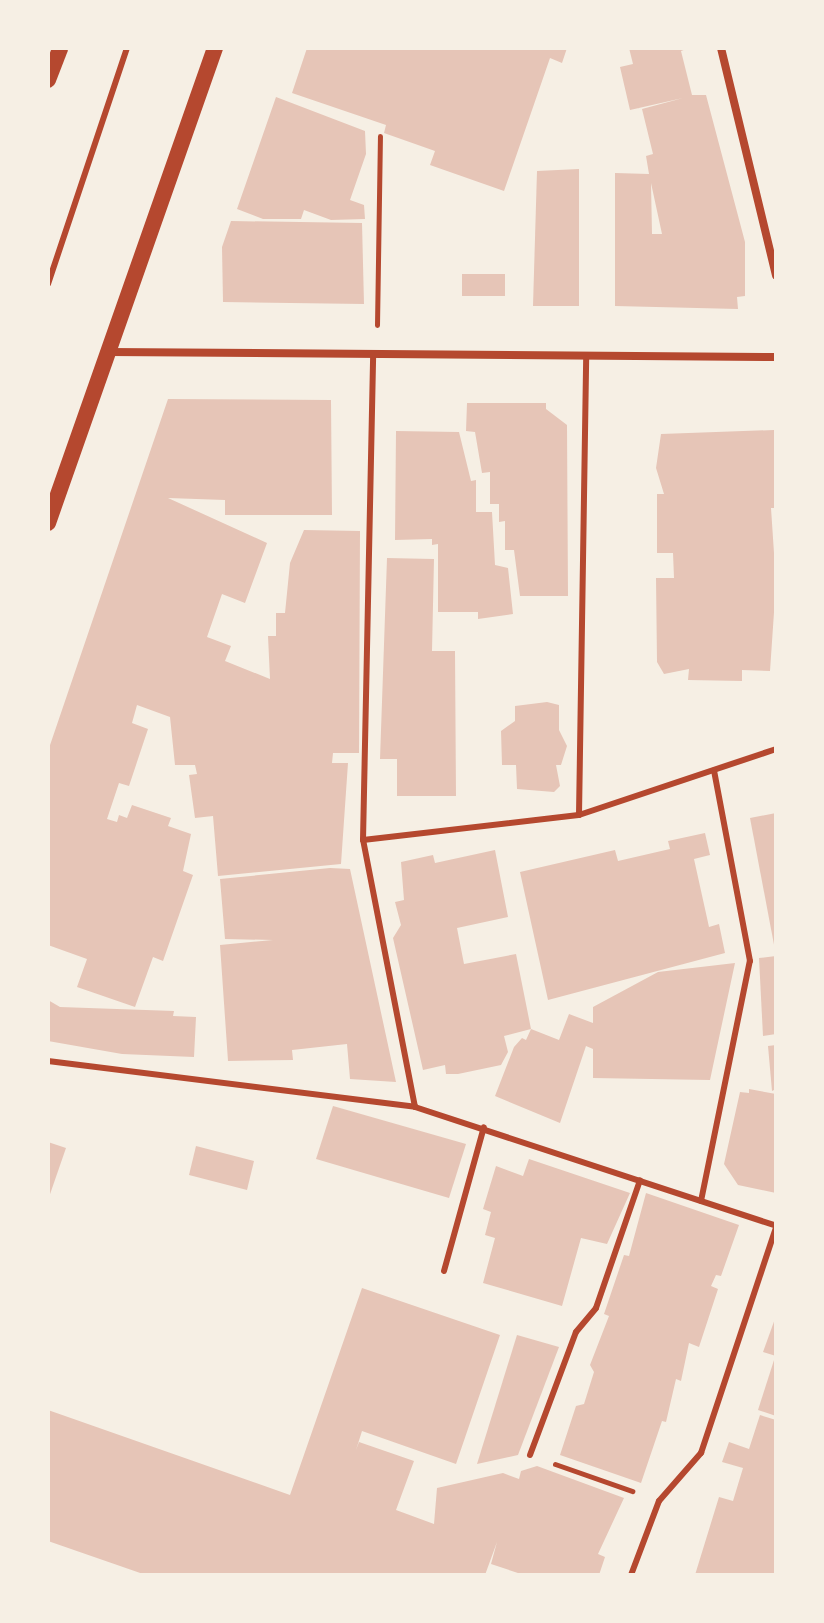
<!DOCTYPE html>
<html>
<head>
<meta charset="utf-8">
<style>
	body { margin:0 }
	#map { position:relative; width:824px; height:1623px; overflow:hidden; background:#f6efe4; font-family:Inter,sans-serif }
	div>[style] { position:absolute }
	.building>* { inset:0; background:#e6c5b7 }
	.path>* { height:5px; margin:-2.5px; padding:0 2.5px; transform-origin:2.5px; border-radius:2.5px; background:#b5482f }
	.service>* { height:6px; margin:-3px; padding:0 3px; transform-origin:3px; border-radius:3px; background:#b5482f }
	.minor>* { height:8px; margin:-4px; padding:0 4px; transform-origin:4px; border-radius:4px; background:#b5482f }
	.secondary>* { height:16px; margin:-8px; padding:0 8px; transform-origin:8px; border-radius:8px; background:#b5482f }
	span { translate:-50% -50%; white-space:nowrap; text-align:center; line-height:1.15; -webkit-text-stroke:7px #f6efe4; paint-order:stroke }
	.frame { position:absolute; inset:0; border:50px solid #f6efe4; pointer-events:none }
</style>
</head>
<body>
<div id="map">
	<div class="building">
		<div style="clip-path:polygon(307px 48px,567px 48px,562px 63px,550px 58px,504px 191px,430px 165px,435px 151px,384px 133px,386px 125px,292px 93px)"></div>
		<div style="clip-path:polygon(evenodd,629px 48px,689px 48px,681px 51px,692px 95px,706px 95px,745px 242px,745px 296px,737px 297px,738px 309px,615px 306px,615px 173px,649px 174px,646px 156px,653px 154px,642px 109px,683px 98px,630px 110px,620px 67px,633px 64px,629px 48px,651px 183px,662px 234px,652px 234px,651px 183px)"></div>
		<div style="clip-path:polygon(276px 97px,365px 131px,366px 154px,350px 200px,364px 205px,365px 219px,331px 220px,304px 210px,301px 219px,263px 219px,237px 209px)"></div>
		<div style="clip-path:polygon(579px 169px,579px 306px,533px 306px,537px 171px)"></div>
		<div style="clip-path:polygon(231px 221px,362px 223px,364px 304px,223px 302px,222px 247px)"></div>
		<div style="clip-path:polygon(462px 274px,505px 274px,505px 296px,462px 296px)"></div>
		<div style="clip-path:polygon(168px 399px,331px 400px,332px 515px,225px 515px,225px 500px,168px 498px,267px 543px,245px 603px,222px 594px,207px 637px,231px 646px,225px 661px,270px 679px,268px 636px,276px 636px,276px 613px,285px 613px,290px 563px,304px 530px,360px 531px,359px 753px,333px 753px,332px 763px,348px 763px,341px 864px,218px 876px,213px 816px,195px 818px,189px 775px,197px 774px,195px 765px,175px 765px,170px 717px,137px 705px,132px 723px,148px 729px,129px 786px,119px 783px,107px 819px,117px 822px,119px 815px,127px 818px,132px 805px,171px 818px,168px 826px,191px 834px,183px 871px,193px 875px,163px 961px,153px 957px,135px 1007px,77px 987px,87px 959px,48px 945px,48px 751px)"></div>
		<div style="clip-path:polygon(467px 403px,546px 403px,546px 409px,567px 425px,568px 596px,520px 596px,514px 550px,505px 550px,505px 521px,499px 522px,499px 504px,490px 504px,490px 472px,482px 473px,475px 432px,466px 431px)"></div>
		<div style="clip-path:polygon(774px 430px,775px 508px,771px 508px,776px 583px,770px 671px,742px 670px,742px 681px,688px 680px,689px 669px,664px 674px,657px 662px,656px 578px,674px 578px,673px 553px,657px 553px,657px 494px,664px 494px,656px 468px,661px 434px)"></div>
		<div style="clip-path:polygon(396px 431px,459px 432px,471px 481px,476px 480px,476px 512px,492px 512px,495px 565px,508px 568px,513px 614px,478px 619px,478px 612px,438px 612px,438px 544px,432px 545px,432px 539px,395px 540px)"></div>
		<div style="clip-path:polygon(387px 558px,434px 559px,432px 651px,455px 651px,456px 796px,397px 796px,397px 759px,380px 759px)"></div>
		<div style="clip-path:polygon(547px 702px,559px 705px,559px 730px,567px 746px,561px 765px,556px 765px,560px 786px,554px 792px,517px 789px,516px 765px,502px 765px,501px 731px,515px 721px,515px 706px)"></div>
		<div style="clip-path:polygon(776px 813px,776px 949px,775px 950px,750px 818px)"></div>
		<div style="clip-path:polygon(705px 833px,710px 855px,694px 859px,709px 927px,719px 924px,725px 953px,548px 1000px,520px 872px,615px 850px,618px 861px,670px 849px,668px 841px)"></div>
		<div style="clip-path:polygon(495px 850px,508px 917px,457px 928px,464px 964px,516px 954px,531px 1029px,504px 1036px,508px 1052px,501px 1065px,458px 1074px,446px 1074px,445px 1065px,423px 1070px,393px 938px,401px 925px,395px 902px,404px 900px,401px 862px,433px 855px,435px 863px)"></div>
		<div style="clip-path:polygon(330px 868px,350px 869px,396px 1082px,350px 1079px,347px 1044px,292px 1050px,293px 1060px,228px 1061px,220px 945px,273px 940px,225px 939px,220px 879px)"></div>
		<div style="clip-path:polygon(776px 956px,776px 1034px,763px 1036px,759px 958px)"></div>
		<div style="clip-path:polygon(735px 963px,710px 1080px,593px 1078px,593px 1049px,586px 1046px,560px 1123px,495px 1096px,514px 1047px,522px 1038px,526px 1040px,531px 1029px,559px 1040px,569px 1014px,593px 1023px,593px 1007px,658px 972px)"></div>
		<div style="clip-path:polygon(48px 1000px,60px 1007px,174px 1011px,173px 1016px,196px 1017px,194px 1057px,122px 1054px,48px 1041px)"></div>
		<div style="clip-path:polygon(776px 1045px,776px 1089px,772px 1091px,768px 1046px)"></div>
		<div style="clip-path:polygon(749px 1089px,776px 1094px,776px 1193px,738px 1185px,724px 1164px,740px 1092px,749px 1093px)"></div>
		<div style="clip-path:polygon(333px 1106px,466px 1144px,449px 1198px,316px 1159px)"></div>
		<div style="clip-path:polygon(48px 1142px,66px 1148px,48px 1200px)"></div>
		<div style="clip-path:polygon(196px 1146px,254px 1161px,247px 1190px,189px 1175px)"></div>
		<div style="clip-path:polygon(529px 1159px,630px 1193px,607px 1244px,581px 1238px,562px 1306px,483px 1283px,495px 1238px,485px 1235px,491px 1212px,483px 1209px,496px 1166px,523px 1176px)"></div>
		<div style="clip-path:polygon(646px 1193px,739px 1225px,721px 1276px,716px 1275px,711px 1286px,718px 1289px,699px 1347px,689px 1343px,681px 1381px,676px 1379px,666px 1422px,662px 1421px,641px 1483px,560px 1455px,576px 1406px,584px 1404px,594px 1372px,590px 1365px,609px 1316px,604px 1314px,624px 1255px,629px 1256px)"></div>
		<div style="clip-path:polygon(362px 1288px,500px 1335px,456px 1464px,362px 1431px,356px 1450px,359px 1442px,414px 1461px,396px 1510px,434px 1524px,437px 1488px,503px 1473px,519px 1479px,521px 1471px,537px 1466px,624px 1498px,598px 1554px,605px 1557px,599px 1575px,524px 1575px,491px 1564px,497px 1542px,485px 1575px,146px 1575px,48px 1541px,48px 1410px,290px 1495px)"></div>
		<div style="clip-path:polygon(776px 1316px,776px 1356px,763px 1352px)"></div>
		<div style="clip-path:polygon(517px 1335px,559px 1347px,518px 1455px,477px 1464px)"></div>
		<div style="clip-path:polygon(775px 1357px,776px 1357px,776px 1416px,758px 1410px)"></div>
		<div style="clip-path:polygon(760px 1415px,776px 1420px,776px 1575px,695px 1575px,719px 1497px,733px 1501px,743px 1468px,722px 1462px,729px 1442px,749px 1449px)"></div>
	</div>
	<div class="path">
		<div style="left:377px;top:325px;width:189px;rotate:-89.1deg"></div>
		<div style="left:555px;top:1464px;width:82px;rotate:19.3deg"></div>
	</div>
	<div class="service">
		<div style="left:48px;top:284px;width:249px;rotate:-71.5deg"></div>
		<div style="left:579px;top:815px;width:460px;rotate:-89.1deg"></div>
		<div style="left:363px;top:840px;width:486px;rotate:-88.8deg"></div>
		<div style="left:48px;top:1061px;width:370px;rotate:7.1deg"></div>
		<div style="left:415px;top:1107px;width:380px;rotate:18.2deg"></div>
		<div style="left:415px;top:1107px;width:272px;rotate:-101deg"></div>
		<div style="left:363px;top:840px;width:217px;rotate:-6.6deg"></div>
		<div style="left:579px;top:815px;width:208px;rotate:-18.5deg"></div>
		<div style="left:701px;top:1201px;width:245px;rotate:-78.5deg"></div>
		<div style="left:750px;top:961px;width:194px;rotate:-100.7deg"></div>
		<div style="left:444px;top:1271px;width:149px;rotate:-74.5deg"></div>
		<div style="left:530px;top:1455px;width:131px;rotate:-69.5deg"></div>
		<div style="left:576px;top:1332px;width:31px;rotate:-50deg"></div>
		<div style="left:596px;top:1308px;width:135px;rotate:-71deg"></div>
		<div style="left:631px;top:1575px;width:79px;rotate:-69.3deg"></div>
		<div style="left:659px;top:1501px;width:64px;rotate:-48.8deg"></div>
		<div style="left:701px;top:1453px;width:238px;rotate:-71.6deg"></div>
	</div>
	<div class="minor">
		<div style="left:721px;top:48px;width:234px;rotate:76.4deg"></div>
		<div style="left:109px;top:352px;width:667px;rotate:0.43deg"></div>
	</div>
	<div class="secondary">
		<div style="left:48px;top:80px;width:34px;rotate:-69deg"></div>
		<div style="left:48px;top:523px;width:504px;rotate:-70.63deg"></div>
	</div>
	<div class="frame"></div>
</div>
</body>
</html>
